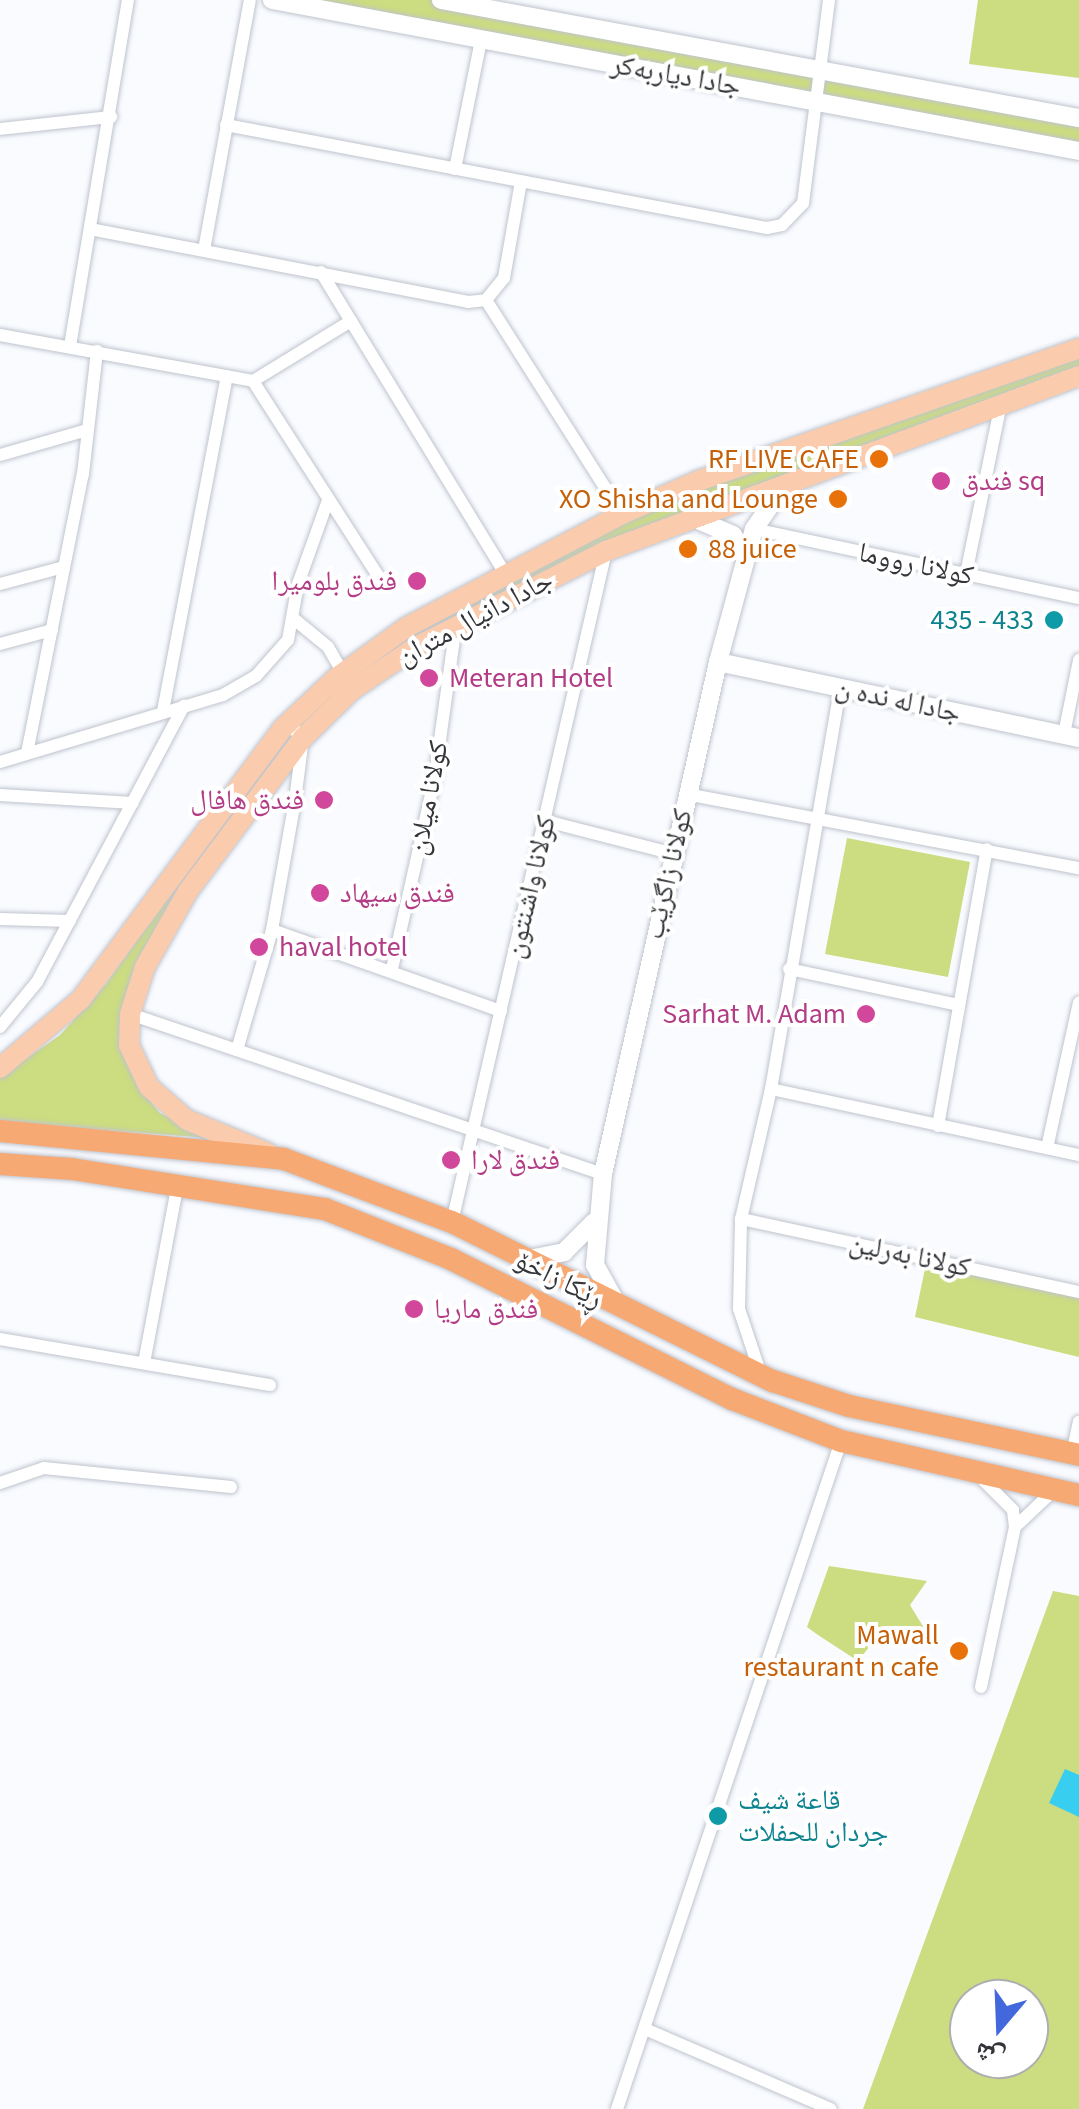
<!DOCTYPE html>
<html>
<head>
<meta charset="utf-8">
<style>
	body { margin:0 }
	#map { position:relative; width:1079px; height:2109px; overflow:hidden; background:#f9fbff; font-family:"Source Sans 3","Noto Naskh Arabic",sans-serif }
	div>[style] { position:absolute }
	.green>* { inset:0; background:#ccdc80 }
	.water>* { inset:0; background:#38ceef }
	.roads { filter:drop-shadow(0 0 2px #bfc4cd) drop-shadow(0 0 2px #bfc4cd) }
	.street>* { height:12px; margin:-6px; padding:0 6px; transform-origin:6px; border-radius:6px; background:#fff }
	.secondary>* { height:18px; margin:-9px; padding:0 9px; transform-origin:9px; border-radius:9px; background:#fff }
	.primary>* { height:20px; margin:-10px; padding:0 10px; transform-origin:10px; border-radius:10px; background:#facbac }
	.highway>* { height:22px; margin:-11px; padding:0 11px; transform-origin:11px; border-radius:11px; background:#f7a974 }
	.dots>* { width:28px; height:28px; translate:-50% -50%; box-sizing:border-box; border:5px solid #fff; border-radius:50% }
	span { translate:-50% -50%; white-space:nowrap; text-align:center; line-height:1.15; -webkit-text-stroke:8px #fff; paint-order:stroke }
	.street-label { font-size:28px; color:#333539 }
	.food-label { font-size:28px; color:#c56008 }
	.right { translate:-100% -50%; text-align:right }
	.left { translate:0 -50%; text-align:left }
	.hotel-label { font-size:28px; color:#b23c85 }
	.culture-label { font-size:28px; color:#0d838f }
	.north { position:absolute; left:949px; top:1979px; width:100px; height:100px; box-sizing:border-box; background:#fff; border:2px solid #adaeb0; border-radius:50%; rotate:199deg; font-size:28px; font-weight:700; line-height:40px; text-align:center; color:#333539 }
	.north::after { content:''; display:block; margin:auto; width:35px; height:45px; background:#4268db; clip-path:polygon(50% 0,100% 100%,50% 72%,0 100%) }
</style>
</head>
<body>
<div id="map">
	<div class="green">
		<div style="clip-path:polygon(273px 0,441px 0,1079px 118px,1079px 151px)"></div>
		<div style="clip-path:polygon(978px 0,1079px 0,1079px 78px,969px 64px)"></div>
		<div style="clip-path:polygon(1079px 350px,1079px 375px,774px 485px,409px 648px,303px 735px,291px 723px,384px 646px,667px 497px)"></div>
		<div style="clip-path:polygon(257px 772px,263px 773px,258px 784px,135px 966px,120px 1033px,139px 1088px,160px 1113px,210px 1138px,0 1122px,0 1077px,60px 1035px,106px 984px)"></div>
		<div style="clip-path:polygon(847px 838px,970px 862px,948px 977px,825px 954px)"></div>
		<div style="clip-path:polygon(927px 1259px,1079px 1292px,1079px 1357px,915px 1317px)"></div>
		<div style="clip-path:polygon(829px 1566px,927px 1581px,910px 1605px,924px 1628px,870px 1646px,858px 1661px,818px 1635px,807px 1627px)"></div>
		<div style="clip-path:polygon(evenodd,1053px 1591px,1079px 1596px,1079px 2109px,863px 2109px,1053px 1591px,969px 1999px,1029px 1999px,1029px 2059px,969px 2059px,969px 1999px)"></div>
	</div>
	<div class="water">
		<div style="clip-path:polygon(1065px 1769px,1079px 1775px,1079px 1817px,1049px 1803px)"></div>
	</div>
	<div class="roads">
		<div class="street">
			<div style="left:226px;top:125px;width:551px;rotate:10.78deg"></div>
			<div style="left:767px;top:228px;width:15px;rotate:-11deg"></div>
			<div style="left:782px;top:225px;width:30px;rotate:-46deg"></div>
			<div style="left:803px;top:203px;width:205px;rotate:-82.7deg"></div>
			<div style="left:0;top:129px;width:112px;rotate:-6.2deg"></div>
			<div style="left:455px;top:169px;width:132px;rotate:-78.6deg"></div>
			<div style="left:90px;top:229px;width:385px;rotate:10.9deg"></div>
			<div style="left:468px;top:302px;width:18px;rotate:-6deg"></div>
			<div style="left:486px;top:300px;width:28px;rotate:-51deg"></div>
			<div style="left:504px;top:278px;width:97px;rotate:-80deg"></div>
			<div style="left:204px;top:250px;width:254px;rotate:-79.6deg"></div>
			<div style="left:321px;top:272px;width:354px;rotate:58.6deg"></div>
			<div style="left:486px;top:300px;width:254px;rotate:57.6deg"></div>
			<div style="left:0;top:335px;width:257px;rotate:10.3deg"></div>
			<div style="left:253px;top:381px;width:115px;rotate:-31.5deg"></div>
			<div style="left:70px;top:346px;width:351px;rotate:-80.5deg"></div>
			<div style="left:253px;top:381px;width:237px;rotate:57.3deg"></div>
			<div style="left:0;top:455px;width:91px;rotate:-16deg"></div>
			<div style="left:754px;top:529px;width:332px;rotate:12deg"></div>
			<div style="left:966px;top:574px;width:175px;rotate:-78.4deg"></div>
			<div style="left:0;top:584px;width:66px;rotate:-14.9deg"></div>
			<div style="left:294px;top:619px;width:44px;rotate:39.5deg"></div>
			<div style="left:328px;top:647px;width:30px;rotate:60deg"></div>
			<div style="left:0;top:644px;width:54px;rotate:-15.1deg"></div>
			<div style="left:163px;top:711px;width:341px;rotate:-79.2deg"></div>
			<div style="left:1064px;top:734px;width:76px;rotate:-78.5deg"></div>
			<div style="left:27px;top:753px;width:285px;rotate:-78.7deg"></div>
			<div style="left:83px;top:474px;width:124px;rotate:-83.5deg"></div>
			<div style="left:0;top:762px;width:233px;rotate:-16.7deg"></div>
			<div style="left:223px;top:695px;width:38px;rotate:-30deg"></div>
			<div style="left:256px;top:676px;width:48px;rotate:-48.4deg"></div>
			<div style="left:288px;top:640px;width:57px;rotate:-79.9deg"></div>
			<div style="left:298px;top:584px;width:89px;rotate:-70.3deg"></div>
			<div style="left:686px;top:794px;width:400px;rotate:10.7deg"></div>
			<div style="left:0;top:795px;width:133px;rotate:3.4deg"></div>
			<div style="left:546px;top:821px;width:129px;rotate:14.4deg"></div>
			<div style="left:0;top:919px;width:70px;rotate:1.6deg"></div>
			<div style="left:272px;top:930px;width:243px;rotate:19.5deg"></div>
			<div style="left:392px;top:969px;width:198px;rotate:-77.4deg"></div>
			<div style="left:435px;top:776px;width:152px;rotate:-82.1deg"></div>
			<div style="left:789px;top:969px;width:174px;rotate:12deg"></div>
			<div style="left:130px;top:1014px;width:499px;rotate:18.7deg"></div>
			<div style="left:0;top:1027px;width:58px;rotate:-50.6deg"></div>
			<div style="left:37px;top:982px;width:313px;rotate:-62deg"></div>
			<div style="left:237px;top:1050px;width:125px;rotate:-73.7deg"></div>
			<div style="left:272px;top:930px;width:131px;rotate:-79.9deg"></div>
			<div style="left:295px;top:801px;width:64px;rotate:-82.8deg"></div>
			<div style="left:303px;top:738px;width:21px;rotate:-137deg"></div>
			<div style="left:771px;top:1089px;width:315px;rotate:12.1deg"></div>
			<div style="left:938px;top:1126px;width:281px;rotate:-80deg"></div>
			<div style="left:1047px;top:1148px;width:149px;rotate:-77.6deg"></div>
			<div style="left:741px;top:1219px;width:346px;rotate:12.2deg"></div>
			<div style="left:452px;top:1222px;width:688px;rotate:-77.07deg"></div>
			<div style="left:0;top:1339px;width:274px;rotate:9.7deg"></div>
			<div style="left:144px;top:1363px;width:183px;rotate:-79.3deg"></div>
			<div style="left:760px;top:1372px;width:66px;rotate:-108.4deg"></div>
			<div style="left:739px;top:1309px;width:90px;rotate:-88.7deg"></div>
			<div style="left:741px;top:1219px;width:133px;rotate:-77deg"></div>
			<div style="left:771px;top:1089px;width:407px;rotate:-80.2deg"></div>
			<div style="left:1072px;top:1454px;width:33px;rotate:-78deg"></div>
			<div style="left:0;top:1483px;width:46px;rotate:-18.8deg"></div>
			<div style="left:44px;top:1468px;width:188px;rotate:5.8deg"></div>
			<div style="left:1015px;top:1527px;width:51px;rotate:-43.4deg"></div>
			<div style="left:981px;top:1687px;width:164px;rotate:-78deg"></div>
			<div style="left:1015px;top:1527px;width:17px;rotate:-97deg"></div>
			<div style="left:1013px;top:1510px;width:41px;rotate:-135deg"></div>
			<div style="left:645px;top:2029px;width:202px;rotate:23.3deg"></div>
			<div style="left:617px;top:2109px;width:705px;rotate:-71.46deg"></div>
		</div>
		<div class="secondary">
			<div style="left:272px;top:0;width:821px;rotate:10.6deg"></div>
			<div style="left:441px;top:0;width:649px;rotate:10.48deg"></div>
			<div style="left:693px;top:518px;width:43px;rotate:23deg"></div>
			<div style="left:733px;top:535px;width:27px;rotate:62deg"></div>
			<div style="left:718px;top:662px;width:369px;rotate:11.9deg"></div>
			<div style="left:529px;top:1259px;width:36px;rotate:-11deg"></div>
			<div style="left:564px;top:1252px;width:42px;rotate:-45deg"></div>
			<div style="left:614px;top:1299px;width:39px;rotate:-119deg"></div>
			<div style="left:595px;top:1265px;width:91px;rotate:-85deg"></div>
			<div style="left:603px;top:1174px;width:525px;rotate:-77.34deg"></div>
			<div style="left:718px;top:662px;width:138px;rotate:-74.9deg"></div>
			<div style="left:754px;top:529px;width:55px;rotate:-55.4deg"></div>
		</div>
		<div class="primary">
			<div style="left:0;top:1068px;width:106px;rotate:-40.4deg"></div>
			<div style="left:81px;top:999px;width:337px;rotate:-53.3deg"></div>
			<div style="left:282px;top:729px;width:74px;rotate:-43.4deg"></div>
			<div style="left:336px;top:678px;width:87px;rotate:-35.7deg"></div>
			<div style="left:407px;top:627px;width:243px;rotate:-27.7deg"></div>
			<div style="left:622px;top:514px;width:83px;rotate:-23.5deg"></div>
			<div style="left:698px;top:481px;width:404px;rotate:-19.2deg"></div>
			<div style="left:268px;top:1153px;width:87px;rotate:-157.8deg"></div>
			<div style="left:187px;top:1120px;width:50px;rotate:-139deg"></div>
			<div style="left:149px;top:1087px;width:47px;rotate:-115.5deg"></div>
			<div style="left:129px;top:1045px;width:31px;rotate:-88deg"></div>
			<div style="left:130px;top:1014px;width:49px;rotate:-72.3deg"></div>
			<div style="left:145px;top:967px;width:87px;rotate:-60.5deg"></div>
			<div style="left:188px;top:891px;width:191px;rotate:-53.1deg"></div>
			<div style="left:303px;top:738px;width:69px;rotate:-44.4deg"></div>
			<div style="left:352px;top:690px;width:77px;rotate:-33.9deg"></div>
			<div style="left:416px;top:647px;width:213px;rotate:-26.8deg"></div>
			<div style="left:606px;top:551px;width:504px;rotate:-20.3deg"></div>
		</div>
		<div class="highway">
			<div style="left:0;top:1131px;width:285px;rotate:5.6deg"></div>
			<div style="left:284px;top:1159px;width:179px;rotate:20.6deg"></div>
			<div style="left:452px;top:1222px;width:358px;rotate:26.4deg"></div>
			<div style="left:773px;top:1381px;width:80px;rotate:18.2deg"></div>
			<div style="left:849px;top:1406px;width:235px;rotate:12deg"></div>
			<div style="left:0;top:1164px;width:72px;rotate:4deg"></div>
			<div style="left:72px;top:1169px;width:256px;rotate:9deg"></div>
			<div style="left:325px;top:1209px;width:136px;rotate:21.6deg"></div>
			<div style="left:451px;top:1259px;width:314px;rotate:26.5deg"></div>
			<div style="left:732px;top:1399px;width:117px;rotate:21.1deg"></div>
			<div style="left:841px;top:1441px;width:244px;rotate:12.8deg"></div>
		</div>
	</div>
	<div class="dots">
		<div style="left:879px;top:459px;background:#e8710a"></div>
		<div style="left:941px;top:481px;background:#d1479c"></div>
		<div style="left:838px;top:499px;background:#e8710a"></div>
		<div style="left:688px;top:549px;background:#e8710a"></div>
		<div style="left:417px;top:581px;background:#d1479c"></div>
		<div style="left:1054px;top:620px;background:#0f9aa8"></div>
		<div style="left:429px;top:678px;background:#d1479c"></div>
		<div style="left:324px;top:800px;background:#d1479c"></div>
		<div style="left:320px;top:893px;background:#d1479c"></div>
		<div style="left:259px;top:947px;background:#d1479c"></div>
		<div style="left:866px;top:1014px;background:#d1479c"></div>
		<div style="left:451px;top:1160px;background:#d1479c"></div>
		<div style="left:414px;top:1309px;background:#d1479c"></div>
		<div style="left:959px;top:1651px;background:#e8710a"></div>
		<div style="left:718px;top:1816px;background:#0f9aa8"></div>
	</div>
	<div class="street-label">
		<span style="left:676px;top:75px;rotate:10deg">جادا دیاربه‌كر</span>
		<span style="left:916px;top:564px;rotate:12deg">كولانا رووما</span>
		<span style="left:475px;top:618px;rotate:-28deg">جادا دانيال متران</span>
		<span style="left:898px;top:700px;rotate:12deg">جادا له نده ن</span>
		<span style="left:428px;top:798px;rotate:-79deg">كولانا ميلان</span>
		<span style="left:668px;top:874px;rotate:-77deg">كولانا زاگرێب</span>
		<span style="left:530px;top:887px;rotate:-77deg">كولانا واشنتون</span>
		<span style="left:910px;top:1255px;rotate:12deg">كولانا بەرلین</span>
		<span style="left:559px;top:1279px;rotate:27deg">ڕێکا زاخۆ</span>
	</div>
	<div class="food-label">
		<span class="right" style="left:859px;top:459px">RF LIVE CAFE</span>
		<span class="right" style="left:818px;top:499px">XO Shisha and Lounge</span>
		<span class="left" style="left:708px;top:549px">88 juice</span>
		<span class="right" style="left:939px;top:1651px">Mawall<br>restaurant n cafe</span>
	</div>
	<div class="hotel-label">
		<span class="left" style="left:961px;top:481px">فندق sq</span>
		<span class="right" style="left:397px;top:581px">فندق بلوميرا</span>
		<span class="left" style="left:449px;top:678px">Meteran Hotel</span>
		<span class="right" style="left:304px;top:800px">فندق هافال</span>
		<span class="left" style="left:340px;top:893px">فندق سيهاد</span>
		<span class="left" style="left:279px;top:947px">haval hotel</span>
		<span class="right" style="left:846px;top:1014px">Sarhat M. Adam</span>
		<span class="left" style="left:471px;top:1160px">فندق لارا</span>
		<span class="left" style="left:434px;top:1309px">فندق ماريا</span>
	</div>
	<div class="culture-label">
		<span class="right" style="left:1034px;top:620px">435 - 433</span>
		<span class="left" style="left:738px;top:1816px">قاعة شيف<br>جردان للحفلات</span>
	</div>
	<div class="north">ش</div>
</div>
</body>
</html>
